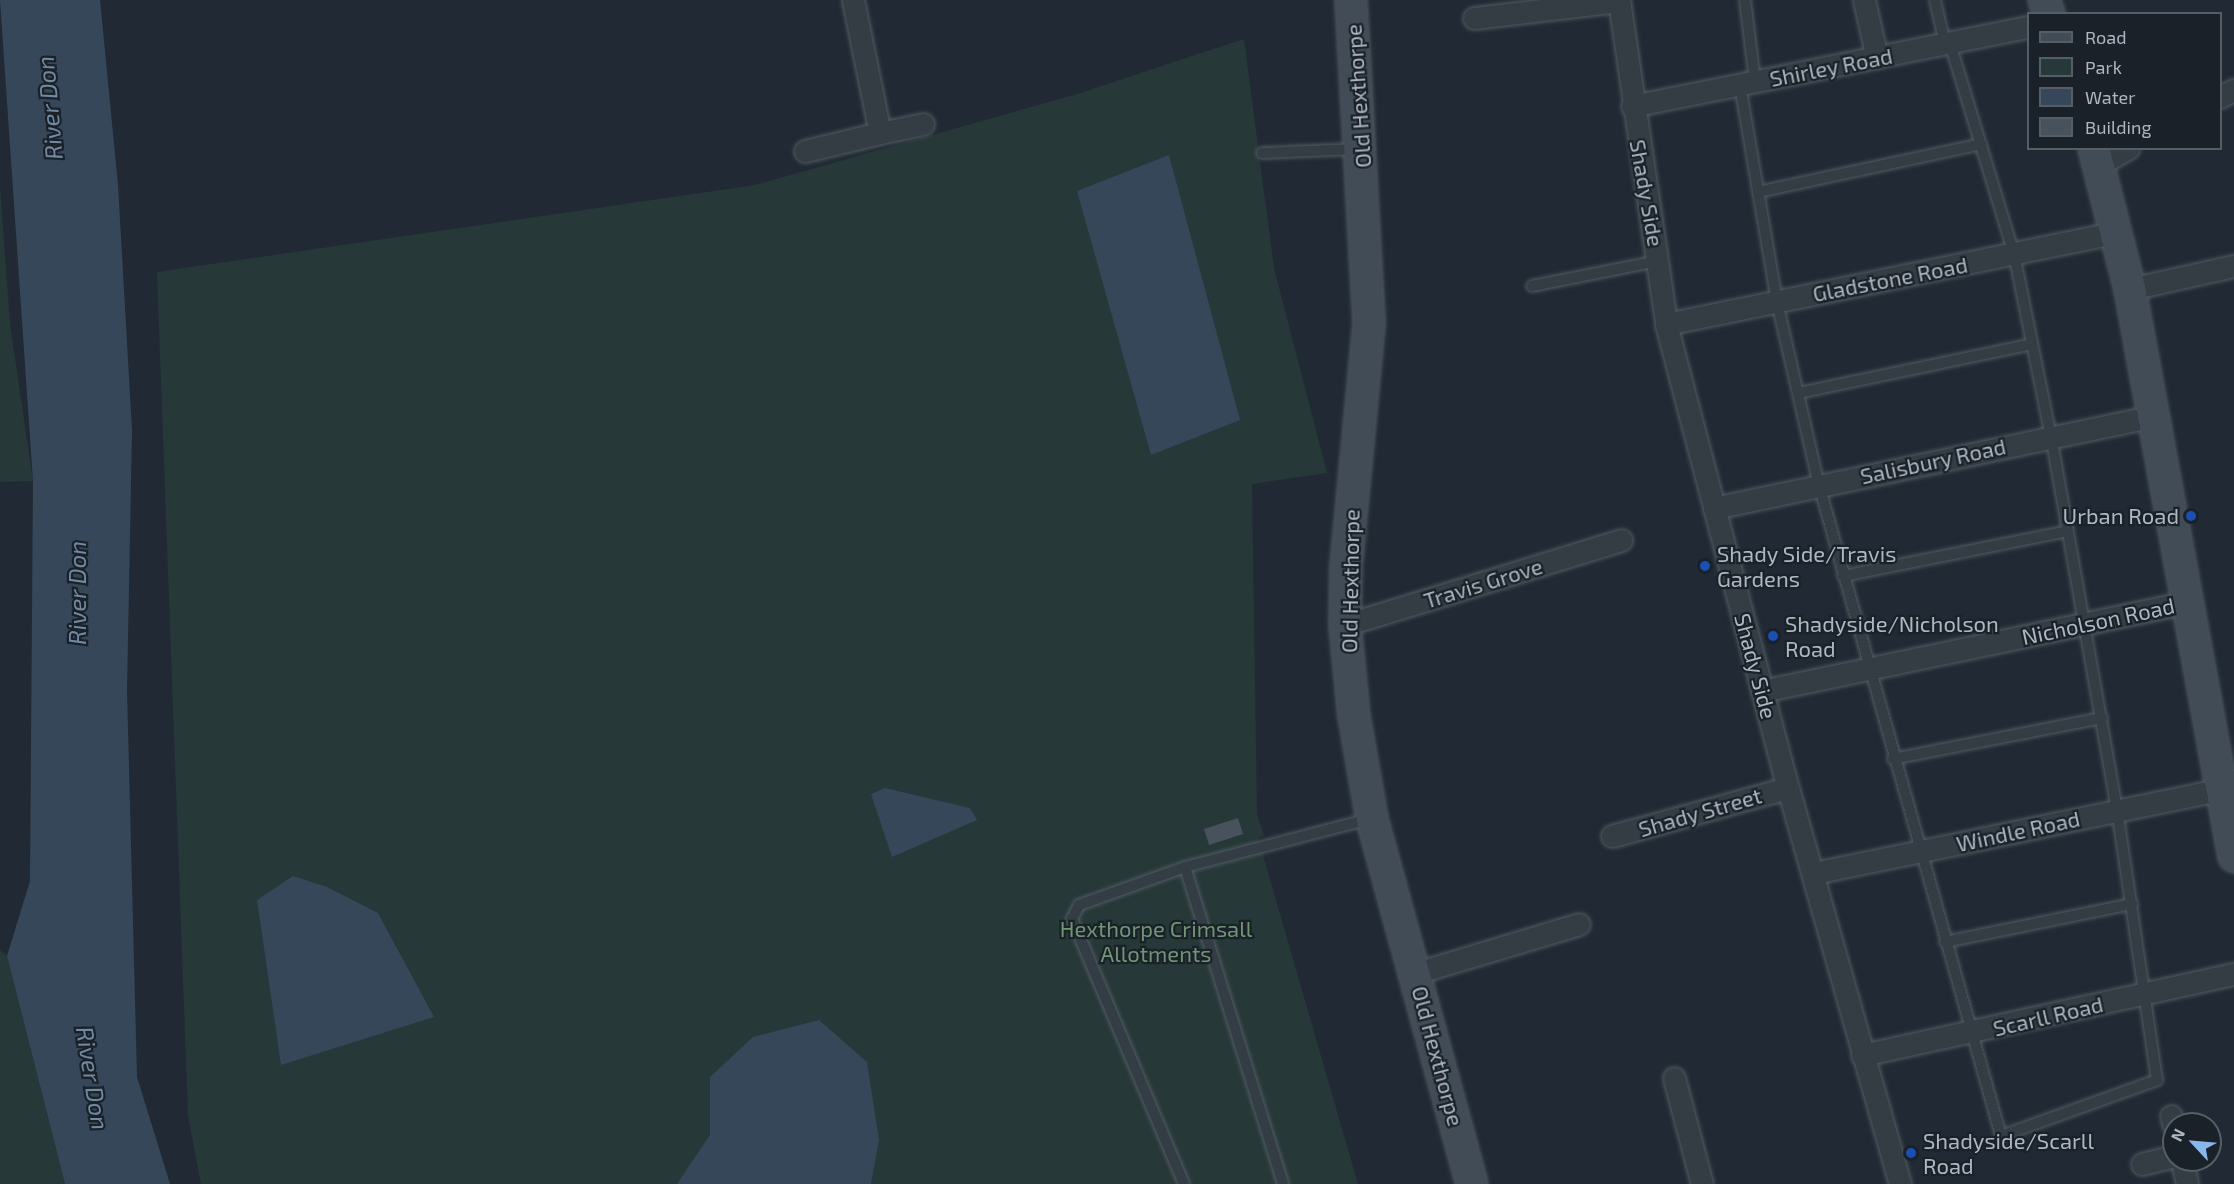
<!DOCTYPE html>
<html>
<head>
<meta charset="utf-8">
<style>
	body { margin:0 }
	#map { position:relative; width:2234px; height:1184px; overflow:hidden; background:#212a34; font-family:"Exo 2",sans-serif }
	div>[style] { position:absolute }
	.green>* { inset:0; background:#263837 }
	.water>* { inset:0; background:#36475a }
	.building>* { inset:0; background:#47525d }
	.roads { filter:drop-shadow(0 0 2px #515a62) drop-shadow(0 0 2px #515a62) }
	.lane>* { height:10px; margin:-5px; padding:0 5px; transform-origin:5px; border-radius:5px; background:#343c44 }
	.street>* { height:21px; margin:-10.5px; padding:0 10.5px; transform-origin:10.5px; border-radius:10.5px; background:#343c44 }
	.secondary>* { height:30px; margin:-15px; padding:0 15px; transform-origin:15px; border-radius:15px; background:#424c57 }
	.dots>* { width:16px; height:16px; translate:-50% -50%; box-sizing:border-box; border:3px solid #1a2129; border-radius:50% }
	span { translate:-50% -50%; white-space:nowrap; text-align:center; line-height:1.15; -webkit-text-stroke:4.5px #1a2129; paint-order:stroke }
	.street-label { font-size:22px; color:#aeb7c1 }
	.poi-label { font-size:22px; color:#aeb7c1 }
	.right { translate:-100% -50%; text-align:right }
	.left { translate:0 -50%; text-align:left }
	.park-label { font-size:22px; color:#709575 }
	.water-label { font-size:24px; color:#718aa3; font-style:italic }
	.legend { position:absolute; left:2027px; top:12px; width:195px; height:138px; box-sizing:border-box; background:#1a2129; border:2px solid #555d66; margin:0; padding:8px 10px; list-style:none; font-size:18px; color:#aeb7c1 }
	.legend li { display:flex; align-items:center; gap:12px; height:30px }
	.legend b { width:30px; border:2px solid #555d66 }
	.north { position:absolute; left:2162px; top:1112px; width:60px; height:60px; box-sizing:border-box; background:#1a2129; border:2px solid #555d66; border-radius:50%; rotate:296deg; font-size:16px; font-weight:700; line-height:24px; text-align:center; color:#aeb7c1 }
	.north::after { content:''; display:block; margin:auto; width:21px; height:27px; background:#87b7ed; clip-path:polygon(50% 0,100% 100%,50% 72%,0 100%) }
</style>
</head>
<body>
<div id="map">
	<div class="green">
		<div style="clip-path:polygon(1244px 39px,1274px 268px,1327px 473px,1252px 484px,1257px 815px,1264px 835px,1258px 838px,1358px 1184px,201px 1184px,188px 1116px,157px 272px,755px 185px,1074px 95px)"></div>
		<div style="clip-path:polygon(0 187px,10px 324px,33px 481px,0 482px)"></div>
		<div style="clip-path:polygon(0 950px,7px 956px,65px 1184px,0 1184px)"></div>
	</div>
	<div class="water">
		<div style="clip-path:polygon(0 0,100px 0,118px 185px,132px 430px,127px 691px,137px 1077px,170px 1184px,65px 1184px,7px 956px,30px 881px,33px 481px)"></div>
		<div style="clip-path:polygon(1169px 155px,1240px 420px,1151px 455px,1077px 191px)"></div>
		<div style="clip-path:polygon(885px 788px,970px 808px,977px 820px,892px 857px,871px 794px)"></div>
		<div style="clip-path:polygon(293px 876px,327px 887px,378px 913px,434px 1017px,281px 1065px,257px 900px)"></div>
		<div style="clip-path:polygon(819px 1020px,867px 1062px,879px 1140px,871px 1184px,677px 1184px,710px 1135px,710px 1077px,753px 1037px)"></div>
	</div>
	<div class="building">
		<div style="clip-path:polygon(1238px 818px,1243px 834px,1209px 845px,1204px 829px)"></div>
	</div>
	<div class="roads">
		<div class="lane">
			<div style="left:1745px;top:0;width:83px;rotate:83deg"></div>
			<div style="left:1935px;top:0;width:45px;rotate:77.2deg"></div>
			<div style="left:1740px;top:85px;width:220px;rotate:80.3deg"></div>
			<div style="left:1777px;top:302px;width:188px;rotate:77.1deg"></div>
			<div style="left:1819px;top:485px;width:676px;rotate:74.38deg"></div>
			<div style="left:2001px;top:1136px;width:166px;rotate:-19.7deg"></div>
			<div style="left:2157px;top:1080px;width:273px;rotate:-98.4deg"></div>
			<div style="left:2117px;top:810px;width:379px;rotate:-100deg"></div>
			<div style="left:2051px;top:437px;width:187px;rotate:-101.4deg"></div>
			<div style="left:2014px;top:254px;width:220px;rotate:-106.9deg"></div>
			<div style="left:1262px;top:153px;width:96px;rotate:-2.4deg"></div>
			<div style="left:1758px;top:192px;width:228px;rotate:-12.1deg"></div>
			<div style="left:1532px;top:286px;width:128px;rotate:-11.2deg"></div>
			<div style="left:1798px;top:393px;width:239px;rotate:-11.8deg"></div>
			<div style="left:1843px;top:576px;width:229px;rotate:-11.3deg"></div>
			<div style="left:1893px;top:759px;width:213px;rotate:-11.1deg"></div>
			<div style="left:1185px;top:867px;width:332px;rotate:72.8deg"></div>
			<div style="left:1945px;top:942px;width:191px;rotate:-11.5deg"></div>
			<div style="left:1184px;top:1184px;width:288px;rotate:-112.9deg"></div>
			<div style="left:1072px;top:919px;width:16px;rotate:-63deg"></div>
			<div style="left:1079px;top:905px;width:113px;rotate:-19.7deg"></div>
			<div style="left:1185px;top:867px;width:190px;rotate:-14.6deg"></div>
		</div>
		<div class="street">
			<div style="left:1619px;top:0;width:327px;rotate:81.7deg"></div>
			<div style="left:1666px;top:324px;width:480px;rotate:75.3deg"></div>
			<div style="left:1788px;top:788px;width:412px;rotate:74.2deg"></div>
			<div style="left:1864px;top:0;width:59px;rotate:77.4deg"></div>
			<div style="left:1474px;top:18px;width:146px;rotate:-6.7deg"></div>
			<div style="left:2220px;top:97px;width:16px;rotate:-27deg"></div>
			<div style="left:1632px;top:106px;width:404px;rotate:-11.3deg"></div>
			<div style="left:880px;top:133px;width:44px;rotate:-11.8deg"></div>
			<div style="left:805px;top:151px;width:77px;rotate:-13.5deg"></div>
			<div style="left:880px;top:133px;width:136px;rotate:-101.5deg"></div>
			<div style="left:2099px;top:165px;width:34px;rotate:-30deg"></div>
			<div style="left:2130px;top:289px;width:107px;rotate:-12.5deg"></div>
			<div style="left:1666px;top:324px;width:457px;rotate:-11.5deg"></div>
			<div style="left:1714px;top:508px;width:449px;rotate:-11.8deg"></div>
			<div style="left:1345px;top:625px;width:289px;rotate:-17.1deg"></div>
			<div style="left:1762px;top:691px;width:434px;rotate:-11.8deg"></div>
			<div style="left:1612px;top:836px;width:182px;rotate:-15.3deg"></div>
			<div style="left:1814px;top:873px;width:417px;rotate:-11.6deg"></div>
			<div style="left:1416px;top:973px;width:170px;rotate:-16.7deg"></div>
			<div style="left:1862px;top:1055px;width:381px;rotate:-12.3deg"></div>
			<div style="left:1674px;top:1078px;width:110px;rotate:75.2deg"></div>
			<div style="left:2171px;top:1116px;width:10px;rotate:73deg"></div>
			<div style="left:2182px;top:1160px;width:25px;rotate:78deg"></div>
			<div style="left:2142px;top:1164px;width:33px;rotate:-14deg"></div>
		</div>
		<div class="secondary">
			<div style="left:1351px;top:0;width:324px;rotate:86.8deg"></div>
			<div style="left:1369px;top:324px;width:244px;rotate:95.4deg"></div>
			<div style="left:1346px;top:567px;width:58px;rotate:91deg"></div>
			<div style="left:1345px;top:625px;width:91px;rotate:84.4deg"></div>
			<div style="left:1354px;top:716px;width:105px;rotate:80.1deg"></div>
			<div style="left:1372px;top:819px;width:378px;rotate:74.7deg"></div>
			<div style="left:2044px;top:0;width:15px;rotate:70deg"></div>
			<div style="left:2094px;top:148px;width:146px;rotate:75.7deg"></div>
			<div style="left:2130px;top:289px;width:577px;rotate:79.62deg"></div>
		</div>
	</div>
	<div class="dots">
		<div style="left:2191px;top:516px;background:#1a4fb4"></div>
		<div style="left:1705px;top:566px;background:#1a4fb4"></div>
		<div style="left:1773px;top:636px;background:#1a4fb4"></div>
		<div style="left:1911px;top:1153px;background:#1a4fb4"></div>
	</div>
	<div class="street-label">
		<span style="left:1831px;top:67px;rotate:-11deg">Shirley Road</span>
		<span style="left:1358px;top:96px;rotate:-94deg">Old Hexthorpe</span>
		<span style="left:1647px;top:193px;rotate:80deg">Shady Side</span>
		<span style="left:1890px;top:279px;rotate:-11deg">Gladstone Road</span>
		<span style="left:1933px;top:461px;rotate:-12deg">Salisbury Road</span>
		<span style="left:1350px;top:581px;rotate:-89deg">Old Hexthorpe</span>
		<span style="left:1483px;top:583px;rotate:-17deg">Travis Grove</span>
		<span style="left:2098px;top:621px;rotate:-12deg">Nicholson Road</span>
		<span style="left:1756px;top:666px;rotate:75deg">Shady Side</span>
		<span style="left:1700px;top:812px;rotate:-16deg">Shady Street</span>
		<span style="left:2018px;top:831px;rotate:-12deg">Windle Road</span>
		<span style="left:2048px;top:1016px;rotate:-13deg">Scarll Road</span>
		<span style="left:1438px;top:1056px;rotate:75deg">Old Hexthorpe</span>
	</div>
	<div class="poi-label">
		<span class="right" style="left:2179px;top:516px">Urban Road</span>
		<span class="left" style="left:1717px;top:566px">Shady Side/Travis<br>Gardens</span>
		<span class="left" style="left:1785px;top:636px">Shadyside/Nicholson<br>Road</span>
		<span class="left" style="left:1923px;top:1153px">Shadyside/Scarll<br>Road</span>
	</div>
	<div class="park-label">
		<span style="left:1156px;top:941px">Hexthorpe Crimsall<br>Allotments</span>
	</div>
	<div class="water-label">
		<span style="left:49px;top:108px;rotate:-95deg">River Don</span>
		<span style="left:77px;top:593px;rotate:-90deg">River Don</span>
		<span style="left:93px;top:1078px;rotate:81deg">River Don</span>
	</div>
	<ul class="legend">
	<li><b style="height:8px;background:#424c57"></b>Road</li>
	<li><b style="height:16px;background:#263837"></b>Park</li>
	<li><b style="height:16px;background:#36475a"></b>Water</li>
	<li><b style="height:16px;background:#47525d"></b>Building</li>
	</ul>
	<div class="north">N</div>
</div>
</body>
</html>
